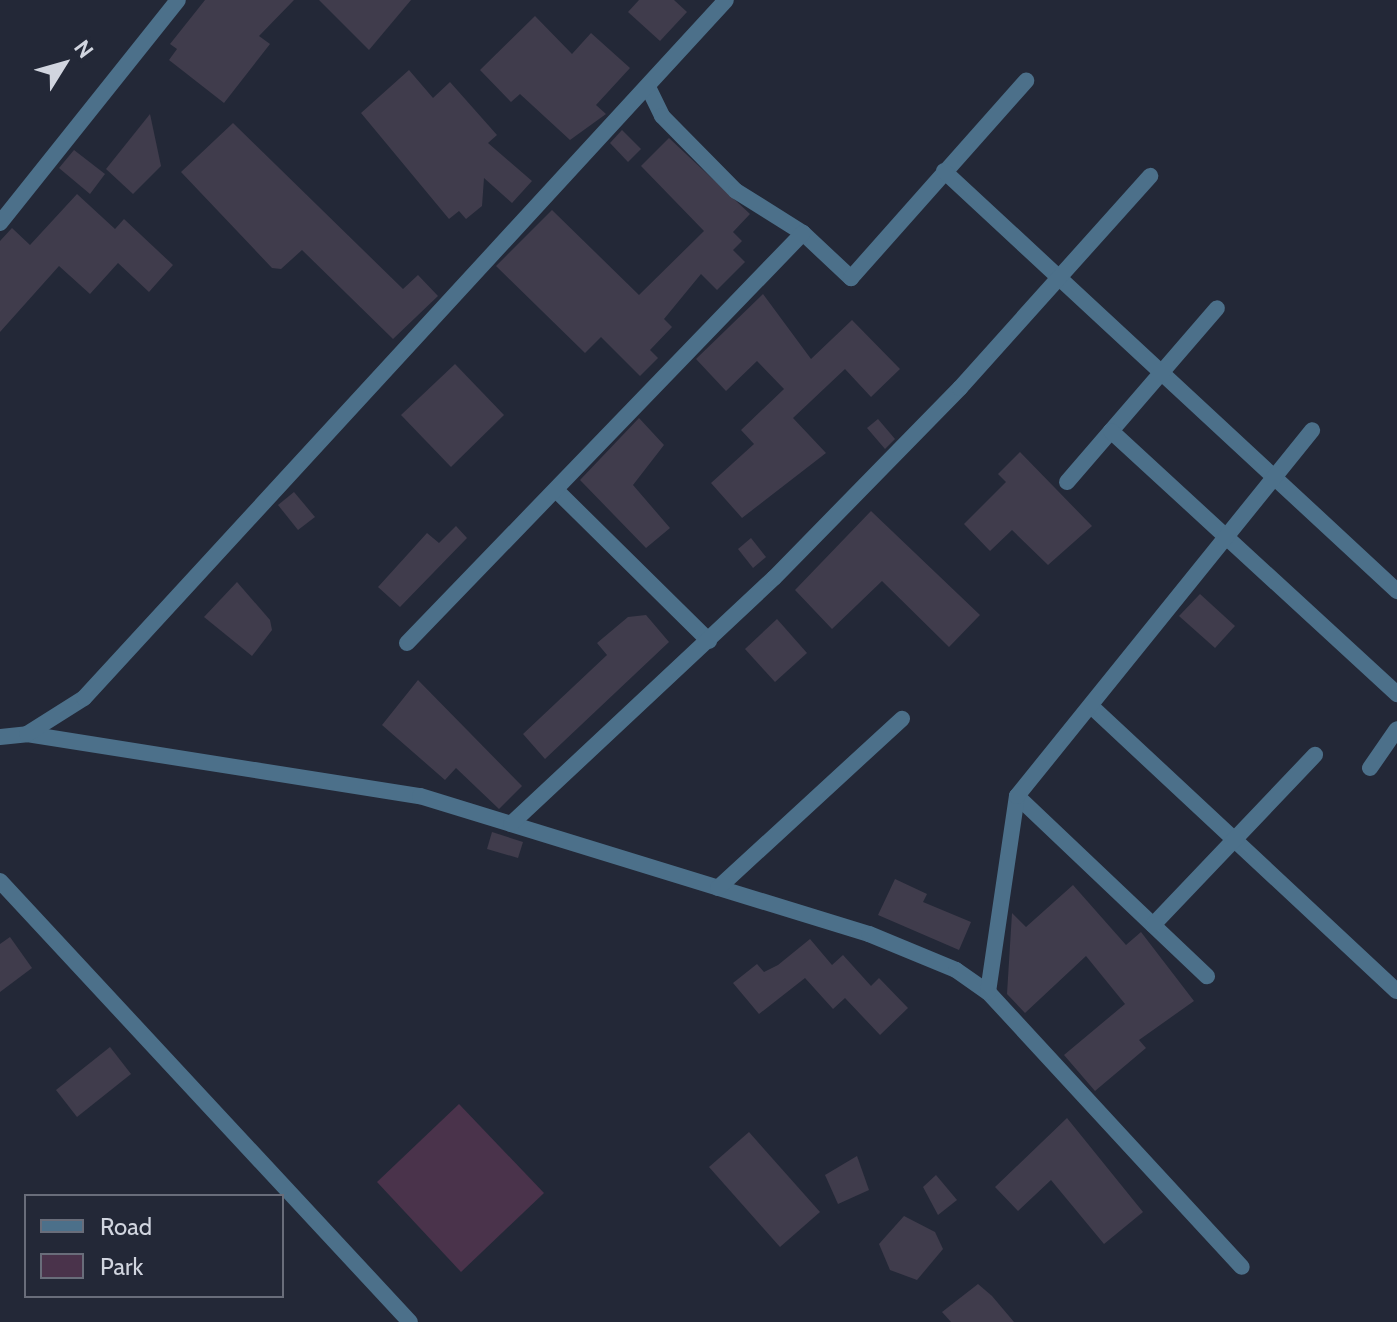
<!DOCTYPE html>
<html>
<head>
<meta charset="utf-8">
<style>
	body { margin:0 }
	#map { position:relative; width:1397px; height:1322px; overflow:hidden; background:#232837; font-family:Cabin,sans-serif }
	div>[style] { position:absolute }
	.green>* { inset:0; background:#4a334b }
	.building>* { inset:0; background:#403c4c }
	.street>* { height:16px; margin:-8px; padding:0 8px; transform-origin:8px; border-radius:8px; background:#4c708a }
	span { translate:-50% -50%; white-space:nowrap; text-align:center; line-height:1.15; -webkit-text-stroke:8px #232837; paint-order:stroke }
	.legend { position:absolute; left:24px; top:1194px; width:260px; height:104px; box-sizing:border-box; background:#232837; border:2px solid #696d7a; margin:0; padding:10px 14px; list-style:none; font-size:24px; color:#d1d5df }
	.legend li { display:flex; align-items:center; gap:16px; height:40px }
	.legend b { width:40px; border:2px solid #696d7a }
	.north { position:absolute; left:24px; top:24px; width:80px; height:80px; -webkit-text-stroke:6px #232837; paint-order:stroke; rotate:53deg; font-size:22px; font-weight:700; line-height:32px; text-align:center; color:#d1d5df }
	.north::after { content:''; display:block; margin:auto; width:28px; height:36px; background:#d1d5df; clip-path:polygon(50% 0,100% 100%,50% 72%,0 100%) }
</style>
</head>
<body>
<div id="map">
	<div class="green">
		<div style="clip-path:polygon(459px 1104px,544px 1193px,461px 1272px,377px 1182px)"></div>
	</div>
	<div class="building">
		<div style="clip-path:polygon(205px 0,294px 0,259px 36px,270px 44px,224px 103px,169px 60px,177px 49px,170px 44px)"></div>
		<div style="clip-path:polygon(319px 0,411px 0,369px 50px)"></div>
		<div style="clip-path:polygon(639px 0,674px 0,687px 12px,660px 41px,628px 12px)"></div>
		<div style="clip-path:polygon(535px 16px,572px 54px,591px 33px,630px 68px,596px 105px,606px 114px,570px 140px,520px 94px,511px 102px,480px 70px)"></div>
		<div style="clip-path:polygon(409px 70px,433px 98px,450px 82px,497px 135px,488px 143px,532px 181px,512px 203px,484px 178px,482px 206px,466px 219px,459px 211px,449px 219px,361px 113px)"></div>
		<div style="clip-path:polygon(150px 114px,161px 166px,133px 194px,106px 169px)"></div>
		<div style="clip-path:polygon(233px 123px,403px 289px,418px 275px,438px 296px,393px 339px,302px 250px,281px 269px,272px 268px,181px 172px)"></div>
		<div style="clip-path:polygon(622px 130px,641px 149px,628px 162px,610px 143px)"></div>
		<div style="clip-path:polygon(669px 138px,750px 214px,733px 232px,742px 241px,733px 250px,745px 262px,717px 290px,701px 274px,664px 319px,672px 327px,650px 350px,658px 358px,640px 376px,601px 337px,585px 353px,496px 266px,552px 210px,639px 295px,704px 231px,641px 166px)"></div>
		<div style="clip-path:polygon(74px 150px,105px 174px,90px 194px,59px 168px)"></div>
		<div style="clip-path:polygon(77px 194px,115px 229px,124px 219px,173px 265px,149px 292px,118px 263px,90px 294px,59px 266px,0 332px,0 241px,12px 228px,30px 245px)"></div>
		<div style="clip-path:polygon(763px 294px,811px 359px,852px 320px,900px 369px,871px 397px,845px 369px,793px 418px,826px 453px,742px 518px,711px 483px,754px 444px,741px 430px,784px 389px,757px 361px,726px 391px,696px 359px)"></div>
		<div style="clip-path:polygon(455px 364px,504px 415px,451px 467px,401px 415px)"></div>
		<div style="clip-path:polygon(639px 418px,664px 445px,633px 485px,670px 528px,646px 548px,580px 480px)"></div>
		<div style="clip-path:polygon(878px 419px,895px 439px,885px 449px,867px 428px)"></div>
		<div style="clip-path:polygon(1020px 452px,1092px 526px,1048px 565px,1012px 530px,990px 551px,964px 524px,1006px 482px,998px 474px)"></div>
		<div style="clip-path:polygon(294px 492px,315px 517px,298px 530px,278px 505px)"></div>
		<div style="clip-path:polygon(871px 511px,980px 615px,949px 647px,882px 581px,832px 629px,795px 590px)"></div>
		<div style="clip-path:polygon(456px 526px,467px 538px,400px 607px,378px 587px,427px 533px,439px 543px)"></div>
		<div style="clip-path:polygon(751px 538px,766px 557px,753px 568px,738px 549px)"></div>
		<div style="clip-path:polygon(237px 582px,270px 620px,272px 630px,252px 656px,204px 617px)"></div>
		<div style="clip-path:polygon(1200px 594px,1235px 626px,1215px 648px,1179px 616px)"></div>
		<div style="clip-path:polygon(646px 615px,669px 642px,545px 759px,523px 734px,607px 655px,597px 643px,628px 617px)"></div>
		<div style="clip-path:polygon(777px 619px,807px 653px,775px 682px,745px 649px)"></div>
		<div style="clip-path:polygon(418px 680px,522px 786px,499px 809px,456px 768px,445px 780px,382px 725px)"></div>
		<div style="clip-path:polygon(492px 832px,523px 842px,518px 858px,487px 849px)"></div>
		<div style="clip-path:polygon(895px 879px,927px 894px,923px 902px,971px 922px,959px 950px,878px 915px)"></div>
		<div style="clip-path:polygon(1073px 885px,1126px 945px,1141px 932px,1194px 1001px,1139px 1040px,1146px 1048px,1095px 1091px,1064px 1055px,1125px 1004px,1086px 956px,1025px 1013px,1007px 994px,1012px 913px,1026px 927px)"></div>
		<div style="clip-path:polygon(10px 937px,32px 968px,0 992px,0 944px)"></div>
		<div style="clip-path:polygon(810px 939px,832px 965px,843px 955px,871px 986px,879px 978px,908px 1008px,880px 1035px,845px 998px,833px 1009px,805px 978px,759px 1014px,733px 983px,757px 964px,764px 972px,778px 965px)"></div>
		<div style="clip-path:polygon(110px 1047px,131px 1074px,77px 1117px,56px 1090px)"></div>
		<div style="clip-path:polygon(1067px 1118px,1143px 1212px,1104px 1244px,1051px 1180px,1018px 1211px,995px 1187px)"></div>
		<div style="clip-path:polygon(749px 1132px,820px 1212px,780px 1247px,709px 1167px)"></div>
		<div style="clip-path:polygon(857px 1156px,869px 1190px,838px 1204px,825px 1175px)"></div>
		<div style="clip-path:polygon(936px 1175px,957px 1200px,938px 1215px,923px 1187px)"></div>
		<div style="clip-path:polygon(904px 1216px,935px 1232px,943px 1249px,917px 1280px,890px 1270px,879px 1244px)"></div>
		<div style="clip-path:polygon(978px 1284px,992px 1296px,1014px 1322px,951px 1322px,942px 1312px)"></div>
	</div>
	<div class="street">
		<div style="left:648px;top:87px;width:32px;rotate:64deg"></div>
		<div style="left:662px;top:116px;width:105px;rotate:45.4deg"></div>
		<div style="left:736px;top:191px;width:79px;rotate:32.1deg"></div>
		<div style="left:803px;top:233px;width:66px;rotate:43.2deg"></div>
		<div style="left:851px;top:278px;width:264px;rotate:-48.4deg"></div>
		<div style="left:944px;top:171px;width:618px;rotate:42.84deg"></div>
		<div style="left:0;top:223px;width:285px;rotate:-51.4deg"></div>
		<div style="left:1111px;top:431px;width:162px;rotate:-49.2deg"></div>
		<div style="left:1067px;top:482px;width:67px;rotate:-49.2deg"></div>
		<div style="left:1111px;top:431px;width:389px;rotate:42.6deg"></div>
		<div style="left:556px;top:490px;width:215px;rotate:44.6deg"></div>
		<div style="left:407px;top:643px;width:570px;rotate:-46deg"></div>
		<div style="left:1091px;top:706px;width:418px;rotate:43deg"></div>
		<div style="left:27px;top:734px;width:398px;rotate:9deg"></div>
		<div style="left:420px;top:796px;width:470px;rotate:17.1deg"></div>
		<div style="left:869px;top:934px;width:94px;rotate:22.5deg"></div>
		<div style="left:956px;top:970px;width:39px;rotate:35deg"></div>
		<div style="left:988px;top:992px;width:374px;rotate:47.3deg"></div>
		<div style="left:0;top:737px;width:27px;rotate:-6deg"></div>
		<div style="left:27px;top:734px;width:67px;rotate:-32.3deg"></div>
		<div style="left:84px;top:698px;width:948px;rotate:-47.39deg"></div>
		<div style="left:1370px;top:768px;width:47px;rotate:-55.3deg"></div>
		<div style="left:1017px;top:796px;width:262px;rotate:43.5deg"></div>
		<div style="left:511px;top:824px;width:360px;rotate:-43.1deg"></div>
		<div style="left:774px;top:578px;width:266px;rotate:-45.6deg"></div>
		<div style="left:960px;top:388px;width:285px;rotate:-48.1deg"></div>
		<div style="left:0;top:881px;width:602px;rotate:47.09deg"></div>
		<div style="left:718px;top:888px;width:250px;rotate:-42.6deg"></div>
		<div style="left:1153px;top:925px;width:235px;rotate:-46.4deg"></div>
		<div style="left:988px;top:992px;width:198px;rotate:-81.6deg"></div>
		<div style="left:1017px;top:796px;width:470px;rotate:-51.1deg"></div>
	</div>
	<ul class="legend">
	<li><b style="height:10px;background:#4c708a"></b>Road</li>
	<li><b style="height:22px;background:#4a334b"></b>Park</li>
	</ul>
	<div class="north">N</div>
</div>
</body>
</html>
